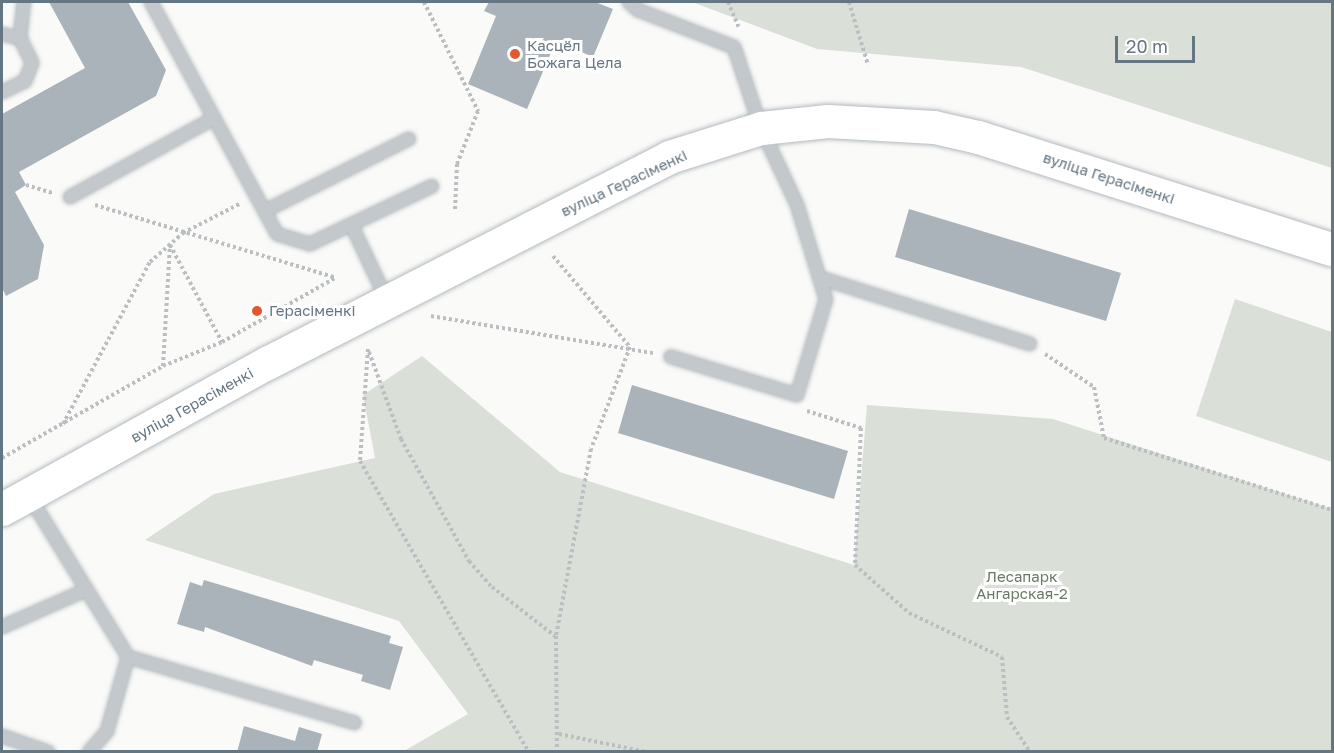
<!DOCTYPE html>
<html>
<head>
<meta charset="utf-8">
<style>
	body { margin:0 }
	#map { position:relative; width:1334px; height:753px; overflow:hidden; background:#fafaf8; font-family:"Golos Text",sans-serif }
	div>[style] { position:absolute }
	.green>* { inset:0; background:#dadfd7 }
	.building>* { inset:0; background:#aab3b9 }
	.path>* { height:4px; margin-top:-2px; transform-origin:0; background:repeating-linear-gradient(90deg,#bbbfc2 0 3px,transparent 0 6px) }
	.roads { filter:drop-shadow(0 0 2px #b3babf) drop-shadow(0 0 2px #b3babf) }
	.lane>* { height:12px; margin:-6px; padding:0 6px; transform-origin:6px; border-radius:6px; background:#c3c8cc }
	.secondary>* { height:33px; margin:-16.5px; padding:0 16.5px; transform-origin:16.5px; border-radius:16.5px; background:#fff }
	.dots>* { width:16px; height:16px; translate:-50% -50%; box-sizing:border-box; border:3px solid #fff; border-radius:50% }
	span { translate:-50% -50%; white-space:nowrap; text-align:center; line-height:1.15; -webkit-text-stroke:6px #fff; paint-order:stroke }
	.poi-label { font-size:15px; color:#657683 }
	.left { translate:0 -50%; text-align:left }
	.street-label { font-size:15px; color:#657683 }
	.park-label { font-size:15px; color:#687a64 }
	.frame { position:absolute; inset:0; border:3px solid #657683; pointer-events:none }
	.scale { position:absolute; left:1115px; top:36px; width:80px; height:27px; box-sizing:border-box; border:3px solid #657683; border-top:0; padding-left:8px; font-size:18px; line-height:21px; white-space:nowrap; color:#657683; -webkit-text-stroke:4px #fff; paint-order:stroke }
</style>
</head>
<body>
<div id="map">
	<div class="green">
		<div style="clip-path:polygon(692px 2px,1332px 2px,1332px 168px,1021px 67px,817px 49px)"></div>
		<div style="clip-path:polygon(1235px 299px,1332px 332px,1332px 462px,1196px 416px)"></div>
		<div style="clip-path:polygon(422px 356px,560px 472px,854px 565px,867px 405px,1053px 419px,1332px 509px,1332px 751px,404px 751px,468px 714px,399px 621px,145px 540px,214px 494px,375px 458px,363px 395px)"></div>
	</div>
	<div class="building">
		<div style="clip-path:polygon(49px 2px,128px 2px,166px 70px,156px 96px,19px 172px,26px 185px,15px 192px,44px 245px,38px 279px,6px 296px,2px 288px,2px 114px,85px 68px)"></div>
		<div style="clip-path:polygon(489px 2px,595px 2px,613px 9px,593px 57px,556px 41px,527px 109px,468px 84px,496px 16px,484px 11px)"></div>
		<div style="clip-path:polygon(909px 209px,1121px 273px,1106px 321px,895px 257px)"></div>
		<div style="clip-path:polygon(632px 385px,848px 451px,834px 499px,618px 433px)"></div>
		<div style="clip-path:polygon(204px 580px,391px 636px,389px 643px,403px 647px,390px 690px,361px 681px,363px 675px,314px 660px,312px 666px,205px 627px,204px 632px,177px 624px,190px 582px,202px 586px)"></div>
		<div style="clip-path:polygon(244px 726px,295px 741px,299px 727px,322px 734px,317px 752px,237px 752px)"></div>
	</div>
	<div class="path">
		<div style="left:424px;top:2px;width:122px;rotate:63.6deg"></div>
		<div style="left:478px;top:111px;width:57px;rotate:111.6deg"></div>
		<div style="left:457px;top:164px;width:46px;rotate:92.5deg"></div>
		<div style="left:728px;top:2px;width:28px;rotate:67deg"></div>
		<div style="left:849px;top:2px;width:66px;rotate:73.2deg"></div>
		<div style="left:26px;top:185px;width:28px;rotate:17deg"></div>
		<div style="left:95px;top:205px;width:250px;rotate:16.8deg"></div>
		<div style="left:553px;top:256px;width:119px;rotate:49.8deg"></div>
		<div style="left:630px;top:347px;width:109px;rotate:110.9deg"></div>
		<div style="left:591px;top:449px;width:190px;rotate:100.6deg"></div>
		<div style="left:556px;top:636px;width:116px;rotate:89.5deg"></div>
		<div style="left:431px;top:316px;width:225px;rotate:9.5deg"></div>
		<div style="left:368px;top:349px;width:112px;rotate:94.1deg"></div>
		<div style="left:360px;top:461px;width:337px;rotate:59.9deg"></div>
		<div style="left:369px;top:352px;width:93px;rotate:69.8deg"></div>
		<div style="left:401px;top:439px;width:140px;rotate:60.9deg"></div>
		<div style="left:469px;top:561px;width:35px;rotate:49deg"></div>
		<div style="left:492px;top:587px;width:80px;rotate:37.9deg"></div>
		<div style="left:1045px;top:354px;width:59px;rotate:34deg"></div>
		<div style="left:1094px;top:387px;width:52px;rotate:78.9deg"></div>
		<div style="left:1104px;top:438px;width:239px;rotate:17.5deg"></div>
		<div style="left:163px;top:366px;width:121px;rotate:-86.7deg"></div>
		<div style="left:170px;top:245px;width:110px;rotate:61.8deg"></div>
		<div style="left:807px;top:411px;width:57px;rotate:17.5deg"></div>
		<div style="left:861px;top:428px;width:137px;rotate:92.5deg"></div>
		<div style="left:855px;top:565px;width:72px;rotate:41.6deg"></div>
		<div style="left:909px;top:613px;width:103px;rotate:25.3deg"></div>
		<div style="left:1002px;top:657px;width:60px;rotate:85.2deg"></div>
		<div style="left:1007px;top:717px;width:42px;rotate:56.7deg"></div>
		<div style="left:63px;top:424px;width:184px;rotate:-61.8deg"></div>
		<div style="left:150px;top:262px;width:44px;rotate:-41.3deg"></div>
		<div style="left:183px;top:233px;width:65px;rotate:-27.3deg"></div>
		<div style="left:2px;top:458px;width:185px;rotate:-29.7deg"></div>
		<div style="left:163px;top:366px;width:64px;rotate:-22.1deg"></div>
		<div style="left:222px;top:342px;width:130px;rotate:-29.5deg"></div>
		<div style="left:559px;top:734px;width:90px;rotate:11.6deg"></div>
	</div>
	<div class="roads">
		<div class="lane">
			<div style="left:151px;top:2px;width:264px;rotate:61.5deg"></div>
			<div style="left:277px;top:234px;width:34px;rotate:17deg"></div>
			<div style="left:310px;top:244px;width:135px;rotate:-25.4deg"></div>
			<div style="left:629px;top:2px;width:12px;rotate:42deg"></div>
			<div style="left:638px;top:10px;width:103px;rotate:21.1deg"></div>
			<div style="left:734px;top:47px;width:85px;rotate:71.6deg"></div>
			<div style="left:761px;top:128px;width:85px;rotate:64.9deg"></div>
			<div style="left:797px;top:205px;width:98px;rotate:72.9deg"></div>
			<div style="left:826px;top:299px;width:100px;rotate:106.8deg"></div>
			<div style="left:797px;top:395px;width:132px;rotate:-163.2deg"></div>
			<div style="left:2px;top:34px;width:18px;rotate:13deg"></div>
			<div style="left:20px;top:38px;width:28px;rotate:64deg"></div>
			<div style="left:32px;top:63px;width:19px;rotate:111deg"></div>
			<div style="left:25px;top:81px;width:25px;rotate:154deg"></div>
			<div style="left:20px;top:38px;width:36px;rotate:-84deg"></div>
			<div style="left:70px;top:197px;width:164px;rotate:-28.7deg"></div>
			<div style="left:265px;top:211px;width:161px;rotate:-26.6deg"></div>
			<div style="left:352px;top:226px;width:82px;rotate:64.7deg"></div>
			<div style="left:821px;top:278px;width:219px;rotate:17.5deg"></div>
			<div style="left:29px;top:496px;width:189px;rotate:58.4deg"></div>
			<div style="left:128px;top:657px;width:236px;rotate:16.2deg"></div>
			<div style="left:2px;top:627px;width:92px;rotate:-23.8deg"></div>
			<div style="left:2px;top:736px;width:49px;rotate:19.2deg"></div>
			<div style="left:89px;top:752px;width:28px;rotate:-49deg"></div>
			<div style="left:107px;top:731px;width:77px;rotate:-74.2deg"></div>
		</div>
		<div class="secondary">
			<div style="left:2px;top:509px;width:303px;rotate:-28.9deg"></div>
			<div style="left:267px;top:363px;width:452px;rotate:-27.1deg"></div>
			<div style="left:669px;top:157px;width:96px;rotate:-17.5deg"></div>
			<div style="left:761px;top:128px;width:67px;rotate:-6deg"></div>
			<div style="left:828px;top:121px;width:106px;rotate:3.2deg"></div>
			<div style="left:934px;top:127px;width:45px;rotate:12.8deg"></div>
			<div style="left:978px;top:137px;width:371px;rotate:17.6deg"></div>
		</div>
	</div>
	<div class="dots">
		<div style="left:515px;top:54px;background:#e4572e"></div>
		<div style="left:257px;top:311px;background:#e4572e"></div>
	</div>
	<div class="poi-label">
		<span class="left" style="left:527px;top:54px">Касцёл<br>Божага Цела</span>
		<span class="left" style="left:269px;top:311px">Герасіменкі</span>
	</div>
	<div class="street-label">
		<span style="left:1109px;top:178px;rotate:18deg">вуліца Герасіменкі</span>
		<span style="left:624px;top:183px;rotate:-25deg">вуліца Герасіменкі</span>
		<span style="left:192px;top:405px;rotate:-29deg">вуліца Герасіменкі</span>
	</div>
	<div class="park-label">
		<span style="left:1022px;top:585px">Лесапарк<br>Ангарская-2</span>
	</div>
	<div class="frame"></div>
	<div class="scale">20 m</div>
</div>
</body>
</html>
